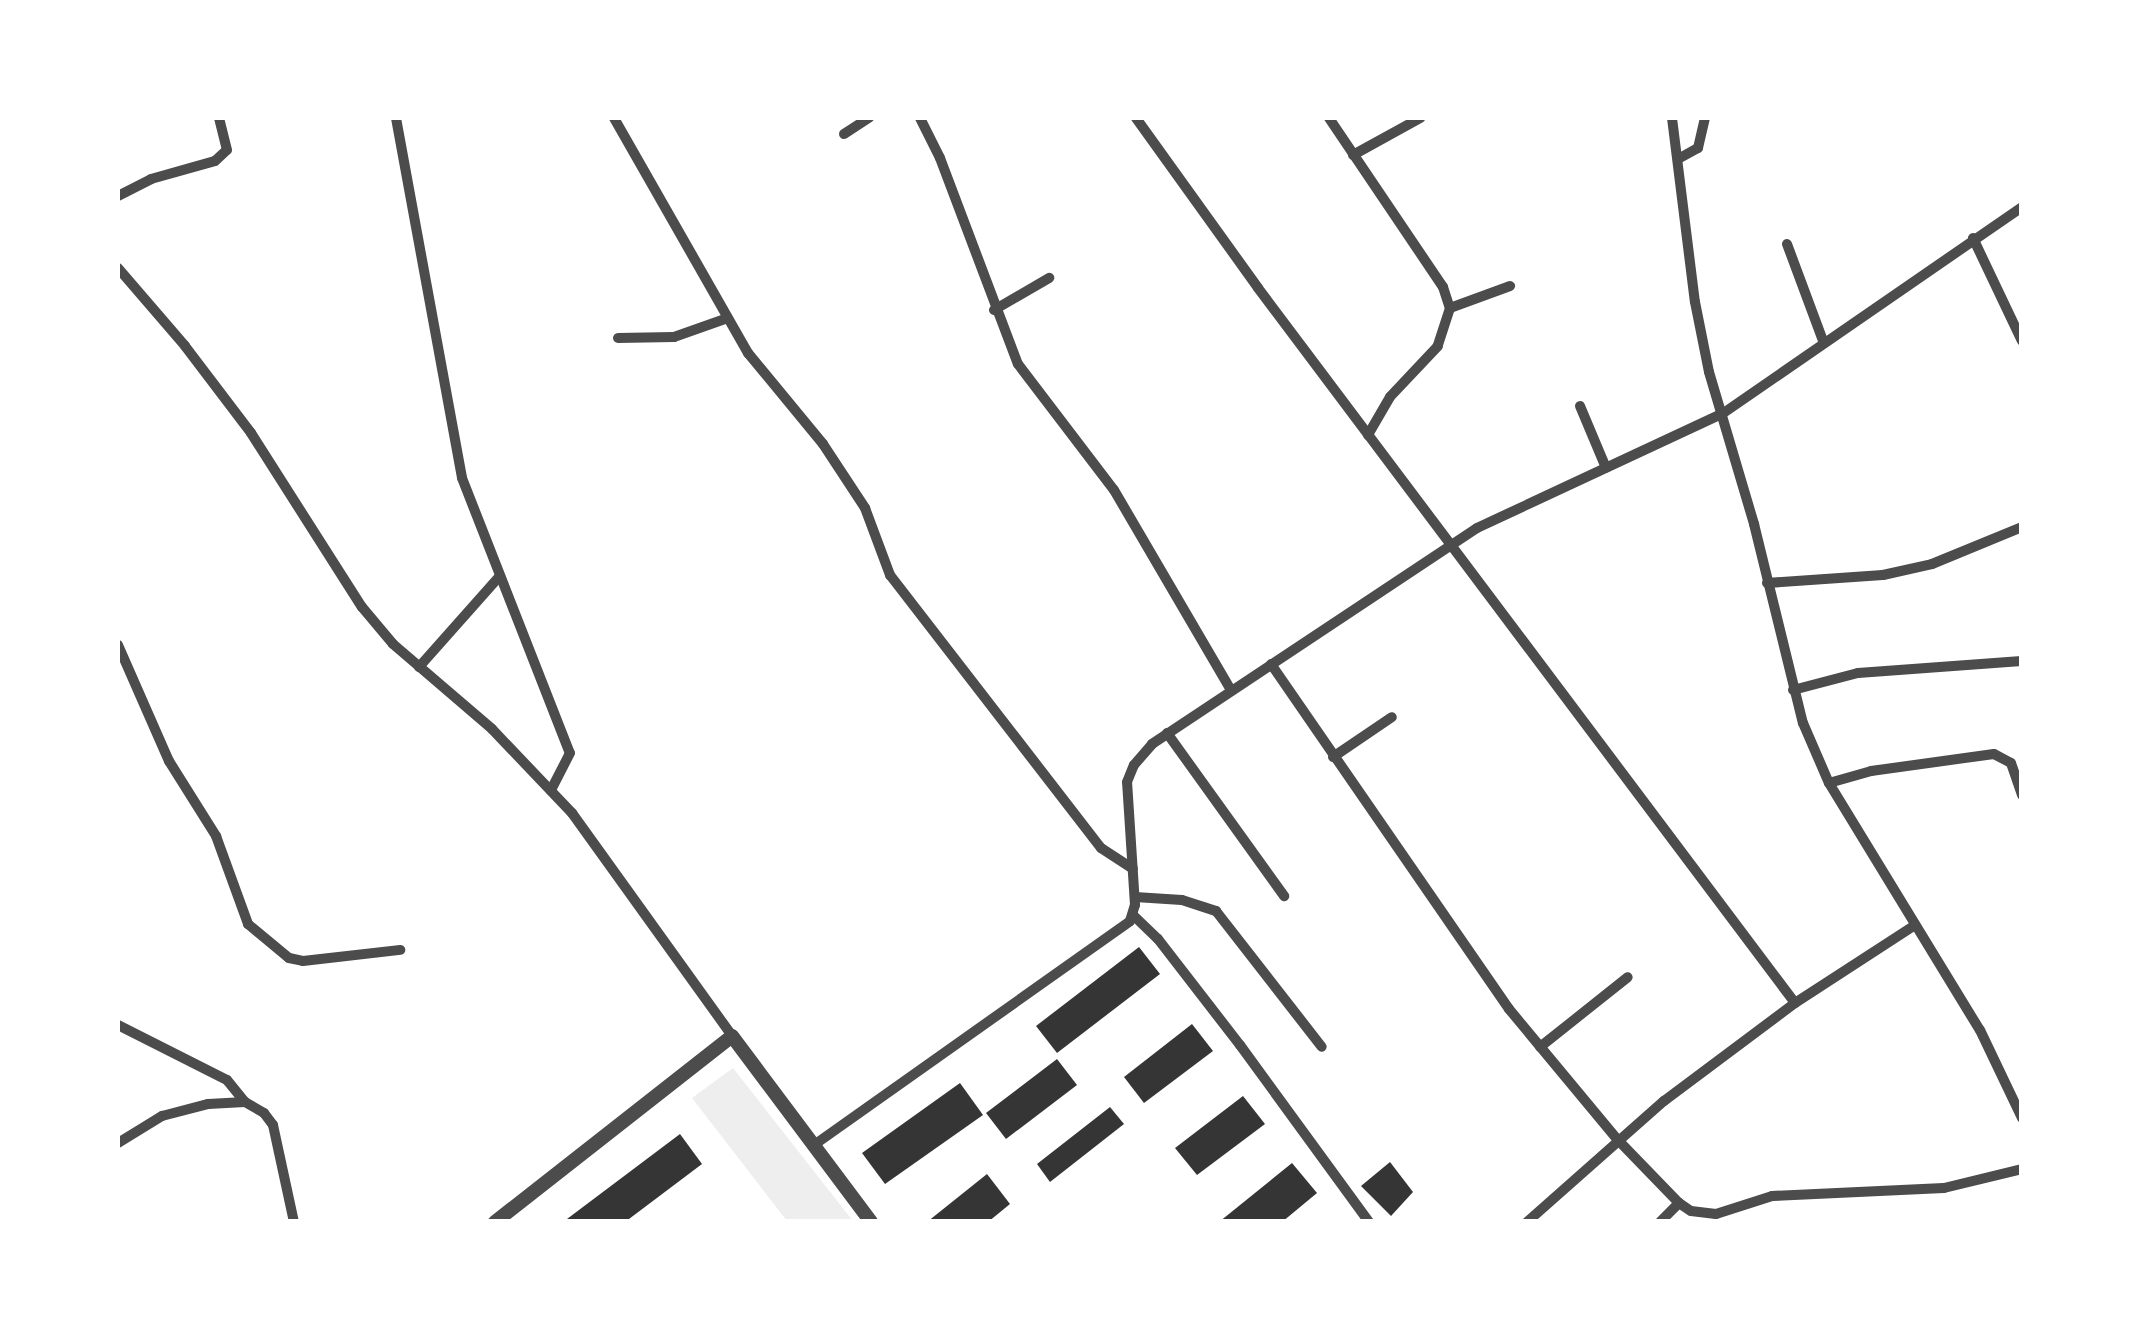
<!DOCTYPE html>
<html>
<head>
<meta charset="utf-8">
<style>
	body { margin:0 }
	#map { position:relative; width:2139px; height:1339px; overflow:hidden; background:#fff; font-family:"PT Serif",serif }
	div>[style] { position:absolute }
	.green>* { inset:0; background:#eee }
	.building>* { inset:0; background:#353535 }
	.minor>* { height:10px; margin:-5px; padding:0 5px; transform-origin:5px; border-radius:5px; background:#4c4c4c }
	.tertiary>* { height:14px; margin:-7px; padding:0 7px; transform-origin:7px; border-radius:7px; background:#4c4c4c }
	span { translate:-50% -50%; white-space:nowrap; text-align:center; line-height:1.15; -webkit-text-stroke:10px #fff; paint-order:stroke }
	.frame { position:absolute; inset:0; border:120px solid #fff; pointer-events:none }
</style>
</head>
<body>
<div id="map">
	<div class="green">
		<div style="clip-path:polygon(733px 1068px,853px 1221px,787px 1221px,692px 1098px)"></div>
	</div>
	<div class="building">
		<div style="clip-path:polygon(1139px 947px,1160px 974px,1057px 1053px,1036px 1026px)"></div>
		<div style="clip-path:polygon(1192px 1024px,1213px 1051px,1144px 1103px,1124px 1077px)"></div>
		<div style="clip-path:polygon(1057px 1059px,1077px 1085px,1006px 1139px,986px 1113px)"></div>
		<div style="clip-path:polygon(960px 1083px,983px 1115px,885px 1184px,862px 1153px)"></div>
		<div style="clip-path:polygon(1243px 1096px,1265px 1124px,1197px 1175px,1175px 1148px)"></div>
		<div style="clip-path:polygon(1110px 1107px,1124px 1124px,1050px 1182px,1037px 1164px)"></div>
		<div style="clip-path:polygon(680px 1134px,702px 1164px,625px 1222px,563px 1222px)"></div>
		<div style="clip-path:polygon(1390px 1162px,1413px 1192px,1391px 1216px,1361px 1186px)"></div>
		<div style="clip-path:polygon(1292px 1163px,1317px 1193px,1282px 1222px,1219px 1222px)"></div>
		<div style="clip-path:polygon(987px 1174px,1010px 1204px,988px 1222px,927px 1222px)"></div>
	</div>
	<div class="minor">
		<div style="left:396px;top:118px;width:366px;rotate:79.6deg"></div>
		<div style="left:462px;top:478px;width:295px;rotate:68.6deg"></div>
		<div style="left:570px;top:753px;width:42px;rotate:117.2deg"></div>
		<div style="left:614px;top:118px;width:271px;rotate:60.3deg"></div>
		<div style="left:748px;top:353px;width:118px;rotate:50.5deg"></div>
		<div style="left:823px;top:444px;width:77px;rotate:56.7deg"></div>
		<div style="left:865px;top:508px;width:72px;rotate:69.5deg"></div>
		<div style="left:890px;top:575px;width:345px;rotate:52.3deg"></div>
		<div style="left:1101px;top:848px;width:38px;rotate:33deg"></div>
		<div style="left:920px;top:118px;width:45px;rotate:63.4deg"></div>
		<div style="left:940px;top:158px;width:220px;rotate:69.3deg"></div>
		<div style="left:1018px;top:364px;width:158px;rotate:52.7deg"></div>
		<div style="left:1114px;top:490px;width:232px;rotate:59.7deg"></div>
		<div style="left:1136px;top:118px;width:209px;rotate:54.3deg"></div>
		<div style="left:1258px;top:288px;width:894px;rotate:53.09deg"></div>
		<div style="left:1329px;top:118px;width:204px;rotate:56deg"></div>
		<div style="left:1443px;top:287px;width:22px;rotate:72deg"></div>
		<div style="left:1450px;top:308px;width:40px;rotate:108deg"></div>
		<div style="left:1438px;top:346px;width:70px;rotate:133.3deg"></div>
		<div style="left:1390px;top:397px;width:44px;rotate:120.1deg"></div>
		<div style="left:1672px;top:118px;width:185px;rotate:82.9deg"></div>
		<div style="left:1695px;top:302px;width:71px;rotate:78.7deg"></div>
		<div style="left:1709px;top:372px;width:159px;rotate:73.5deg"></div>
		<div style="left:1754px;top:524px;width:205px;rotate:76.2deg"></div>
		<div style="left:1803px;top:723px;width:65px;rotate:66.6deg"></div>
		<div style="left:1829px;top:783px;width:289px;rotate:58.6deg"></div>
		<div style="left:1980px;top:1030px;width:98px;rotate:64.5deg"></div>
		<div style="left:844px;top:134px;width:30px;rotate:-33deg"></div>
		<div style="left:1353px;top:155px;width:77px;rotate:-28.9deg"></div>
		<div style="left:1678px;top:159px;width:23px;rotate:-29deg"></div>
		<div style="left:1698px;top:148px;width:31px;rotate:-77deg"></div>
		<div style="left:118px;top:196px;width:37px;rotate:-27deg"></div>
		<div style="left:151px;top:179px;width:66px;rotate:-15.7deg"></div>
		<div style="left:215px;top:161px;width:16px;rotate:-43deg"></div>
		<div style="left:227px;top:150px;width:33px;rotate:-104deg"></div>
		<div style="left:1973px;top:238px;width:114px;rotate:64.6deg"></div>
		<div style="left:1787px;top:244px;width:103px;rotate:69.6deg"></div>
		<div style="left:118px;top:268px;width:103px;rotate:49.3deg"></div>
		<div style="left:185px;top:346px;width:109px;rotate:52.8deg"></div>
		<div style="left:251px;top:433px;width:206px;rotate:57.5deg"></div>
		<div style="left:362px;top:607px;width:48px;rotate:50deg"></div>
		<div style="left:393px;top:644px;width:130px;rotate:40.6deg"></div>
		<div style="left:492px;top:729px;width:116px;rotate:46.4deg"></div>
		<div style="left:572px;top:813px;width:274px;rotate:54.3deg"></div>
		<div style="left:1450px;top:308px;width:64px;rotate:-20.1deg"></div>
		<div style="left:994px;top:310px;width:64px;rotate:-30.2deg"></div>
		<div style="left:618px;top:338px;width:56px;rotate:-1deg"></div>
		<div style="left:674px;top:337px;width:57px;rotate:-19.4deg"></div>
		<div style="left:1580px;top:406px;width:67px;rotate:67.2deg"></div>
		<div style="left:1767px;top:583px;width:116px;rotate:-3.9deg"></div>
		<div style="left:1883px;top:575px;width:50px;rotate:-12.7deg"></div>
		<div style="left:1932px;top:564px;width:97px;rotate:-22.3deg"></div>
		<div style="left:118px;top:645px;width:127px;rotate:66.3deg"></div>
		<div style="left:169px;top:761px;width:89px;rotate:57.9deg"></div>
		<div style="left:216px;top:836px;width:94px;rotate:70deg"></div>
		<div style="left:248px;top:924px;width:53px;rotate:39.7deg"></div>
		<div style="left:289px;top:958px;width:14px;rotate:12deg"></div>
		<div style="left:303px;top:961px;width:98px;rotate:-6.5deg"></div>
		<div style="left:1271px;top:664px;width:419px;rotate:55.4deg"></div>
		<div style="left:1509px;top:1009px;width:169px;rotate:50.3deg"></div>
		<div style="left:1617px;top:1139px;width:89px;rotate:45.9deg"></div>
		<div style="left:1679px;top:1203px;width:14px;rotate:34deg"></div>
		<div style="left:1691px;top:1211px;width:25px;rotate:7deg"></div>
		<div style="left:1716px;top:1214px;width:59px;rotate:-17.8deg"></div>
		<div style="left:1772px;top:1196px;width:172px;rotate:-2.7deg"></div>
		<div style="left:1944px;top:1188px;width:80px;rotate:-13.7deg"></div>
		<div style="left:419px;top:667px;width:120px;rotate:-48.4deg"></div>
		<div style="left:1793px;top:690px;width:67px;rotate:-14.7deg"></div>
		<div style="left:1858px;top:673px;width:164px;rotate:-4.2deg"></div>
		<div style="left:1167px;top:733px;width:201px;rotate:54.3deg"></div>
		<div style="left:1333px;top:757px;width:71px;rotate:-34.1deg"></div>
		<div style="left:1829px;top:783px;width:44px;rotate:-15.9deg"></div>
		<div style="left:1871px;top:771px;width:124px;rotate:-7.9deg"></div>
		<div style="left:1994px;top:754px;width:19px;rotate:28deg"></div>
		<div style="left:2011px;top:763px;width:34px;rotate:71deg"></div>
		<div style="left:1135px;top:897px;width:47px;rotate:3.7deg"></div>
		<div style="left:1182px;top:900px;width:36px;rotate:18deg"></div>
		<div style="left:1216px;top:911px;width:172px;rotate:52.1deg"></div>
		<div style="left:1134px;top:916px;width:33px;rotate:44deg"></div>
		<div style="left:1158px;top:939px;width:134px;rotate:52.3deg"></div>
		<div style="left:1240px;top:1045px;width:219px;rotate:53.9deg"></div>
		<div style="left:118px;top:1025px;width:122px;rotate:26.8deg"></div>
		<div style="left:227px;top:1080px;width:28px;rotate:51deg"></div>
		<div style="left:1540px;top:1047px;width:112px;rotate:-38.5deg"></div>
		<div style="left:118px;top:1143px;width:52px;rotate:-31.5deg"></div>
		<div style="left:162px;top:1116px;width:48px;rotate:-14.6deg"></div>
		<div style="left:208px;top:1104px;width:37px;rotate:-3deg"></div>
		<div style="left:245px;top:1102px;width:22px;rotate:30deg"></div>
		<div style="left:264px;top:1113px;width:15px;rotate:53deg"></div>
		<div style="left:273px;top:1125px;width:99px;rotate:77.8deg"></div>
		<div style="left:814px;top:1145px;width:387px;rotate:-35.3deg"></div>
		<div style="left:1130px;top:921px;width:17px;rotate:-73deg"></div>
		<div style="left:1135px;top:905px;width:123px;rotate:-93.7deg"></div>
		<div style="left:1127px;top:782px;width:18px;rotate:-68deg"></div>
		<div style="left:1134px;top:765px;width:28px;rotate:-49deg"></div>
		<div style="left:1152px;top:744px;width:390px;rotate:-33.6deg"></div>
		<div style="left:1477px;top:528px;width:270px;rotate:-25deg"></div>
		<div style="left:1722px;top:414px;width:364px;rotate:-34.6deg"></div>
		<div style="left:1527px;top:1222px;width:183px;rotate:-41.5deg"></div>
		<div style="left:1664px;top:1101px;width:164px;rotate:-36.8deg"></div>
		<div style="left:1795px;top:1003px;width:143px;rotate:-33deg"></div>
		<div style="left:1660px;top:1222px;width:27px;rotate:-45deg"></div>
	</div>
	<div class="tertiary">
		<div style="left:495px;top:1222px;width:301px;rotate:-38.1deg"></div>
		<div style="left:732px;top:1036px;width:232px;rotate:53.2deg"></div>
	</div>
	<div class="frame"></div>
</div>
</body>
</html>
